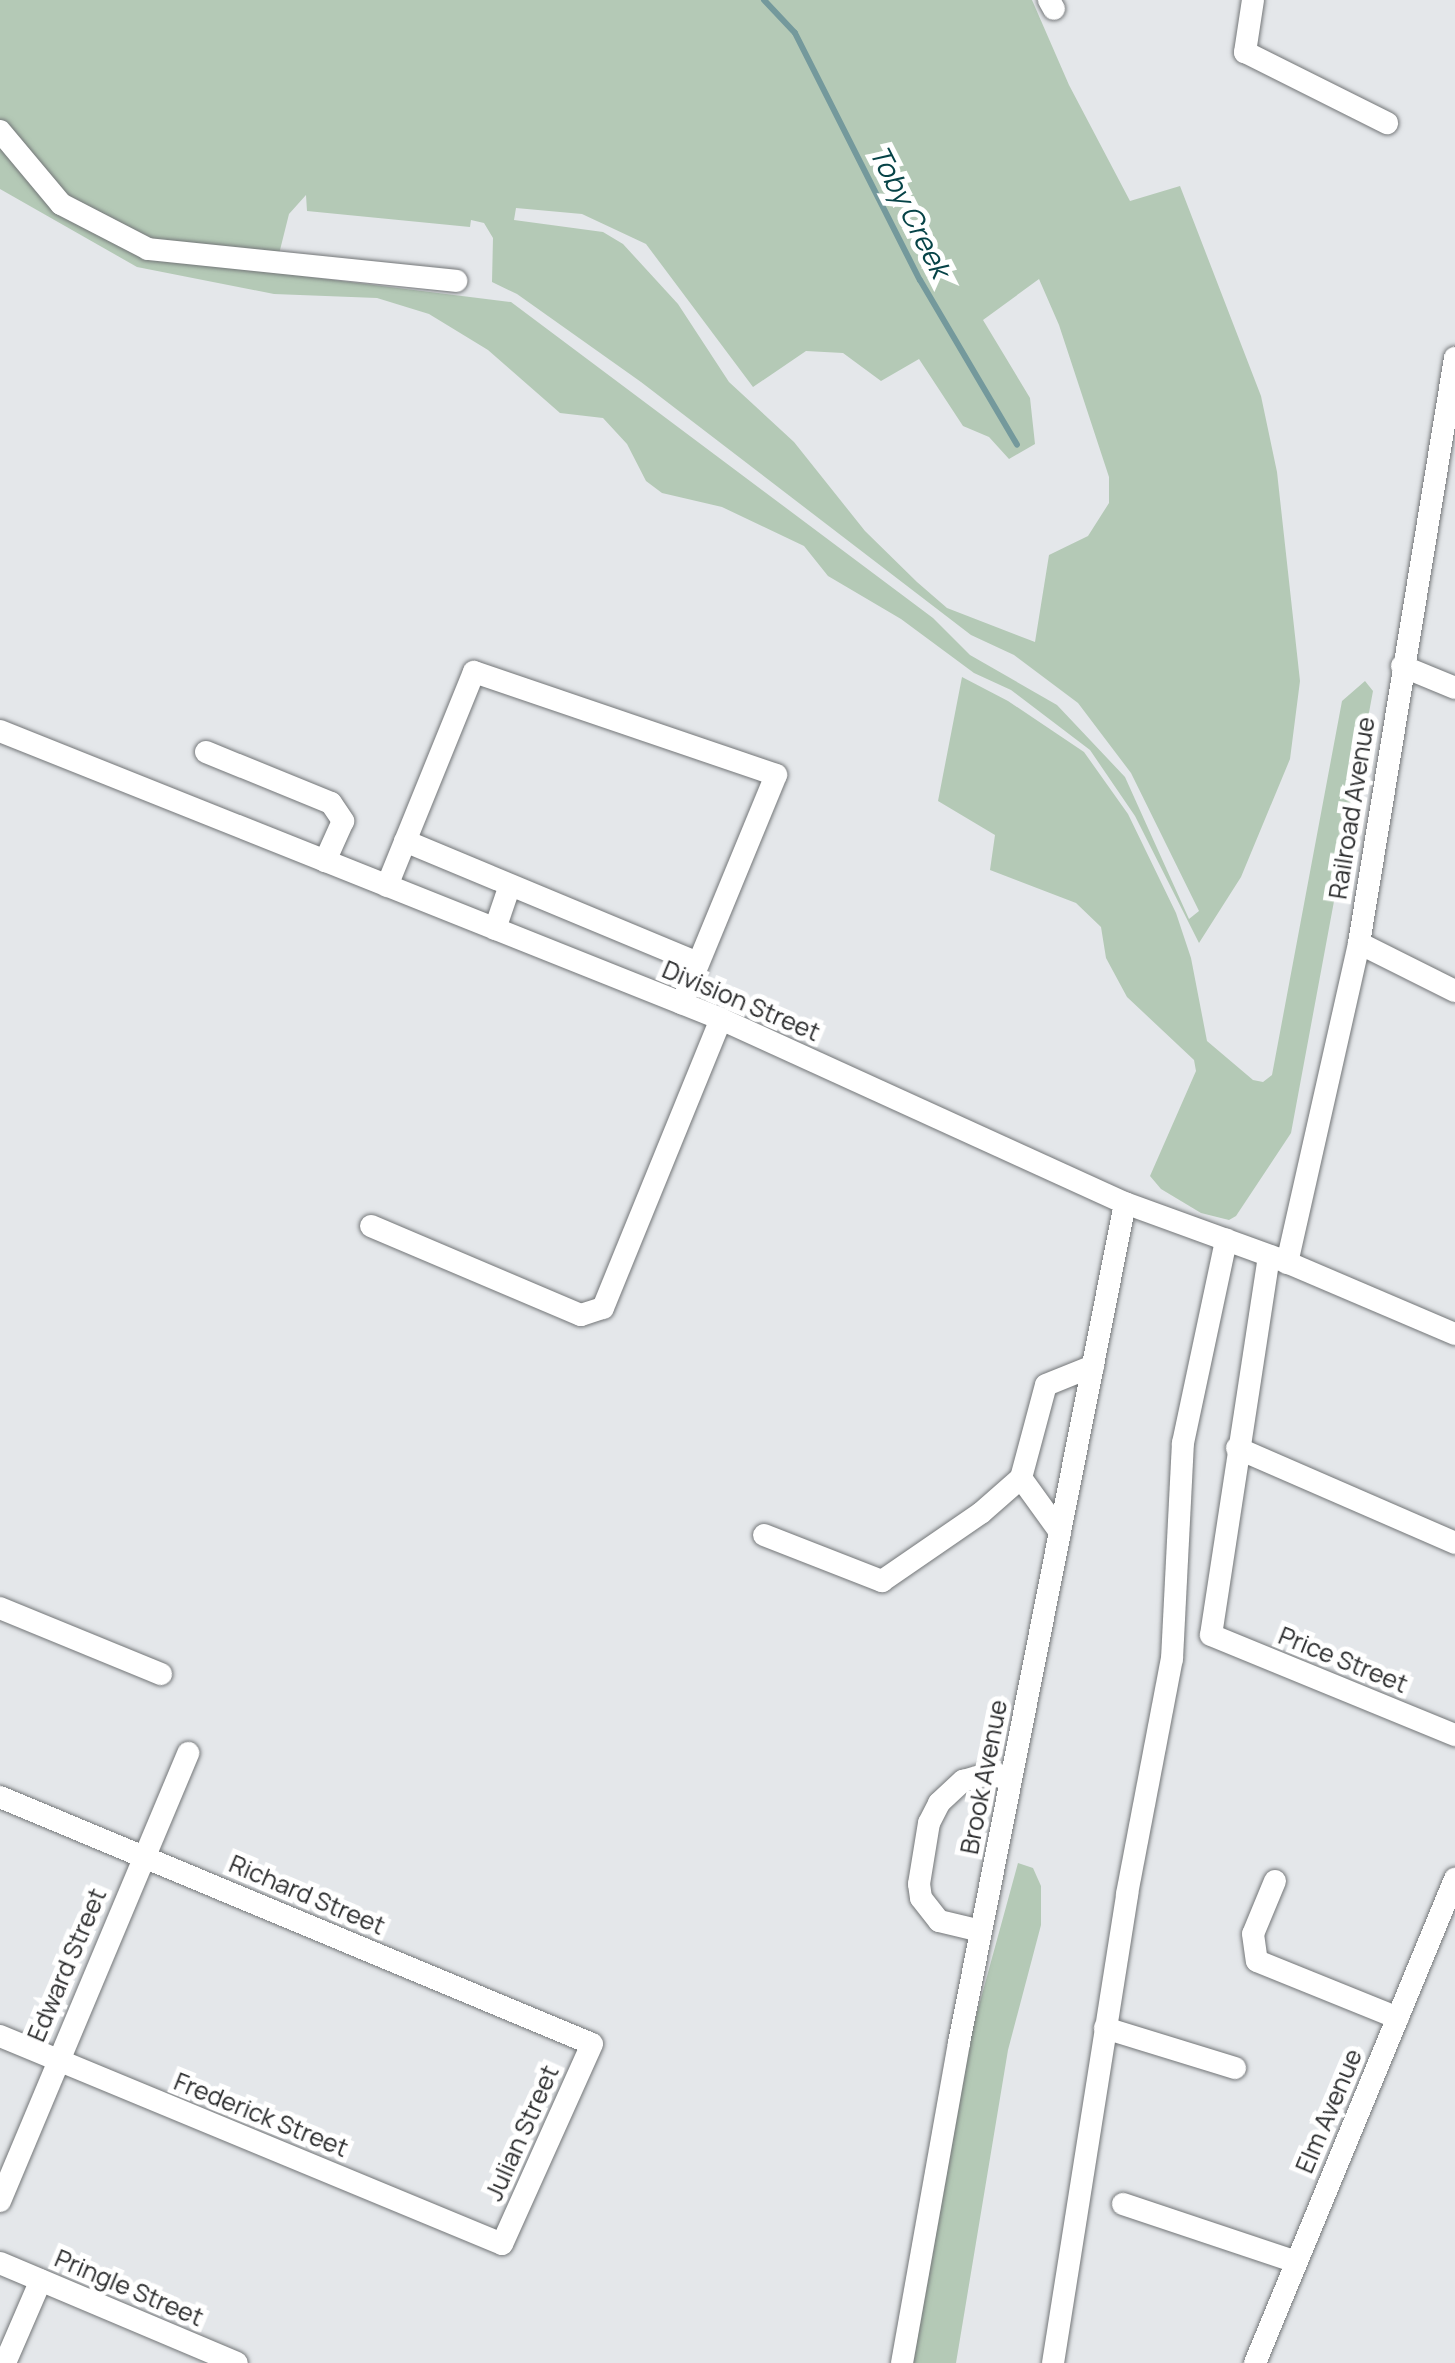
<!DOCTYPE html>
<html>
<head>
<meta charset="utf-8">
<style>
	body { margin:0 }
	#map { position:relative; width:1455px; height:2363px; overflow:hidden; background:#e4e7ea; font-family:Manrope,sans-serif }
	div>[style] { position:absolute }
	.green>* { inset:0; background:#b4c9b6 }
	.stream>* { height:6px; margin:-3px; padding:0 3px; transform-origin:3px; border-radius:3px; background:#74999c }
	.roads { filter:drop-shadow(0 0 2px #737678) drop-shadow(0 0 2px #737678) }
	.minor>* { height:22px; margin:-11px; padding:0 11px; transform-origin:11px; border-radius:11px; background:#fff }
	span { translate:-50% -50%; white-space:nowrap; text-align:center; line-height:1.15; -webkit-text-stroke:10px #fff; paint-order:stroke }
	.street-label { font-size:25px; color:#2b2c2d }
	.water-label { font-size:28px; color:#064347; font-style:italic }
</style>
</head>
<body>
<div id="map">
	<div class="green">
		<div style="clip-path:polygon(evenodd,0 0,1032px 0,1069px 85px,1130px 201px,1180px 186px,1261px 396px,1277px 472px,1300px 681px,1290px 759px,1241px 877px,1199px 943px,1135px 816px,1090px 750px,1011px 690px,974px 673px,901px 619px,828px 576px,804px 546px,722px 507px,662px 493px,646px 481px,627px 444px,603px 418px,560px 413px,488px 350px,429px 314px,377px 298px,274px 294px,137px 267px,0 189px,0 148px,51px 203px,151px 257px,511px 302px,933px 618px,970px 655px,1057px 705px,1125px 777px,1189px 919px,1199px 911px,1131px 773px,1078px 703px,1014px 655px,971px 635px,641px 382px,517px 294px,492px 282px,493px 238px,484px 223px,471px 220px,470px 227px,307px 211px,306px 195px,289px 214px,278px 258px,144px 243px,66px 202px,0 126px,0 0,516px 208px,582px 214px,646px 244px,753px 387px,806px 351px,843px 353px,881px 381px,919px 359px,963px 426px,989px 437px,1009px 459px,1035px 444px,1030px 398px,983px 320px,1039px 279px,1059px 325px,1109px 477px,1109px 503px,1088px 536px,1049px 555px,1035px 642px,947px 608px,917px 582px,865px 531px,794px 442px,729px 382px,678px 304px,623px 244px,603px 232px,514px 220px,516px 208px)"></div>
		<div style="clip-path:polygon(962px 677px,1008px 701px,1084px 752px,1128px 814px,1176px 913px,1191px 958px,1207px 1041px,1253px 1080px,1263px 1082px,1272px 1075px,1342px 701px,1365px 681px,1373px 691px,1291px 1133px,1236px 1216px,1229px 1220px,1201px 1213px,1161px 1189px,1150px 1176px,1196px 1071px,1194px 1060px,1127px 997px,1106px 958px,1101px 927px,1076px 903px,990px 870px,995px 835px,938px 801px)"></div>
		<div style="clip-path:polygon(1018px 1863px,1033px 1868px,1041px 1886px,1041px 1925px,1008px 2050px,956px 2363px,913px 2363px,966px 2053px)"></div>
	</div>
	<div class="stream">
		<div style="left:764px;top:0;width:45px;rotate:46.8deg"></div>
		<div style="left:795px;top:33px;width:277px;rotate:63.2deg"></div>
		<div style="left:920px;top:280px;width:191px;rotate:59.5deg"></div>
	</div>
	<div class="roads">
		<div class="minor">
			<div style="left:1049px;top:0;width:10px;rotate:61deg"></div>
			<div style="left:1253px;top:0;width:53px;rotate:98.7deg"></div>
			<div style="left:1245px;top:52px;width:159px;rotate:26.6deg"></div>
			<div style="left:0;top:131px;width:95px;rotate:50.1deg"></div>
			<div style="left:61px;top:204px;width:98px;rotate:27.3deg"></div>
			<div style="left:148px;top:249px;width:310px;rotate:5.9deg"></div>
			<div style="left:1402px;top:666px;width:57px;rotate:22.5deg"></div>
			<div style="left:0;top:731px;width:776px;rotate:21.77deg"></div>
			<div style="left:721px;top:1019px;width:444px;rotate:24.5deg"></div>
			<div style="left:1125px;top:1203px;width:164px;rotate:20deg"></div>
			<div style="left:1279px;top:1259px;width:191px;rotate:23.1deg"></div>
			<div style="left:206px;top:752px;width:135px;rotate:22.2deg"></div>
			<div style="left:331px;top:803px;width:22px;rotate:56deg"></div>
			<div style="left:343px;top:821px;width:44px;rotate:114.2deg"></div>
			<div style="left:405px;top:841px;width:317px;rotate:22.6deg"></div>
			<div style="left:387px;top:886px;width:231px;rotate:-67.9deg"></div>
			<div style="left:474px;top:672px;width:319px;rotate:18.8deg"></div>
			<div style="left:776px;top:775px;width:247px;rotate:112.4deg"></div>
			<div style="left:495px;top:929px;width:46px;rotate:-71.2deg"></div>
			<div style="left:1359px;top:943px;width:107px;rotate:26.6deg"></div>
			<div style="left:371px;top:1226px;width:228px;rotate:23deg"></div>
			<div style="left:581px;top:1315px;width:23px;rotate:-18deg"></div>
			<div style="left:603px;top:1308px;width:312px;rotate:-67.8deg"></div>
			<div style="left:1269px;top:1256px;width:383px;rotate:98.7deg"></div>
			<div style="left:1211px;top:1635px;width:264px;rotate:22.3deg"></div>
			<div style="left:1287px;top:1263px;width:328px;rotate:-77.3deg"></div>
			<div style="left:1359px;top:943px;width:593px;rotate:-80.68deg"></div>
			<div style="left:1237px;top:1448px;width:238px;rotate:23.5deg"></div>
			<div style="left:1021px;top:1478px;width:96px;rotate:-75deg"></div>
			<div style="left:1046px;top:1385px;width:51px;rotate:-22deg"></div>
			<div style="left:764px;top:1535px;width:127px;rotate:21.3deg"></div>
			<div style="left:882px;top:1581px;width:120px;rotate:-34.5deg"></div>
			<div style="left:981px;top:1513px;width:53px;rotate:-41.2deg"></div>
			<div style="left:1021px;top:1478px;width:67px;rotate:54.2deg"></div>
			<div style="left:0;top:1608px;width:174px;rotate:22.3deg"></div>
			<div style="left:0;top:1797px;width:641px;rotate:22.65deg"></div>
			<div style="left:592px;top:2044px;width:219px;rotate:114.2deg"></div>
			<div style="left:502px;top:2244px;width:543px;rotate:-157.49deg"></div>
			<div style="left:1275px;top:1881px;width:57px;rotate:112.5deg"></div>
			<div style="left:1253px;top:1934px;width:27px;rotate:82deg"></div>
			<div style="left:1257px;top:1961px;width:152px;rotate:22deg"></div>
			<div style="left:981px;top:1931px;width:43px;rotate:-166.6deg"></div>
			<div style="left:939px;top:1921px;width:29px;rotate:-128deg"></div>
			<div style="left:921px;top:1898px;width:14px;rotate:-98deg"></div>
			<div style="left:919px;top:1884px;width:62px;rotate:-80.7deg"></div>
			<div style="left:929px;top:1823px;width:22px;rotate:-63deg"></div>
			<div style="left:939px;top:1803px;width:33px;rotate:-43deg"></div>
			<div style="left:963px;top:1781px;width:22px;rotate:-16deg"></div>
			<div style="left:984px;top:1775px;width:27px;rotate:6deg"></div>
			<div style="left:1105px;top:2028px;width:136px;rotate:17.1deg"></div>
			<div style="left:0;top:2201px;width:486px;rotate:-67.2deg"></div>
			<div style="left:1123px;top:2204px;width:182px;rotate:18.5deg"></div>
			<div style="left:0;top:2263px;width:257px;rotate:22.9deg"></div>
			<div style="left:5px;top:2363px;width:90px;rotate:-66.6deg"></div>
			<div style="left:902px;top:2363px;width:325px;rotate:-79.9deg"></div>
			<div style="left:959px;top:2043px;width:856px;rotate:-78.82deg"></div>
			<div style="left:1053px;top:2363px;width:475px;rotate:-81deg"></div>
			<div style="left:1127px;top:1894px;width:239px;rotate:-79.2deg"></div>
			<div style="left:1172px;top:1659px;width:216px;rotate:-87.1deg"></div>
			<div style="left:1183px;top:1443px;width:208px;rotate:-78deg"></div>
			<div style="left:1255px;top:2363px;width:524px;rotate:-67.55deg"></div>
		</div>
	</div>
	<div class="street-label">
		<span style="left:1352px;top:808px;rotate:-81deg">Railroad Avenue</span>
		<span style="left:741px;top:1001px;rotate:23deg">Division Street</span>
		<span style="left:1343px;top:1660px;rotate:22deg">Price Street</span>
		<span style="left:984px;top:1777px;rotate:-79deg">Brook Avenue</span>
		<span style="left:307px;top:1895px;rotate:23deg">Richard Street</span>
		<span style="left:67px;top:1965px;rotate:-67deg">Edward Street</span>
		<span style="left:1329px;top:2111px;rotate:-67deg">Elm Avenue</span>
		<span style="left:261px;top:2115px;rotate:22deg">Frederick Street</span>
		<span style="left:522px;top:2133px;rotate:-66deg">Julian Street</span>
		<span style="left:129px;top:2288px;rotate:23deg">Pringle Street</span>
	</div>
	<div class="water-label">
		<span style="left:911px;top:211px;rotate:63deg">Toby Creek</span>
	</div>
</div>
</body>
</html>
